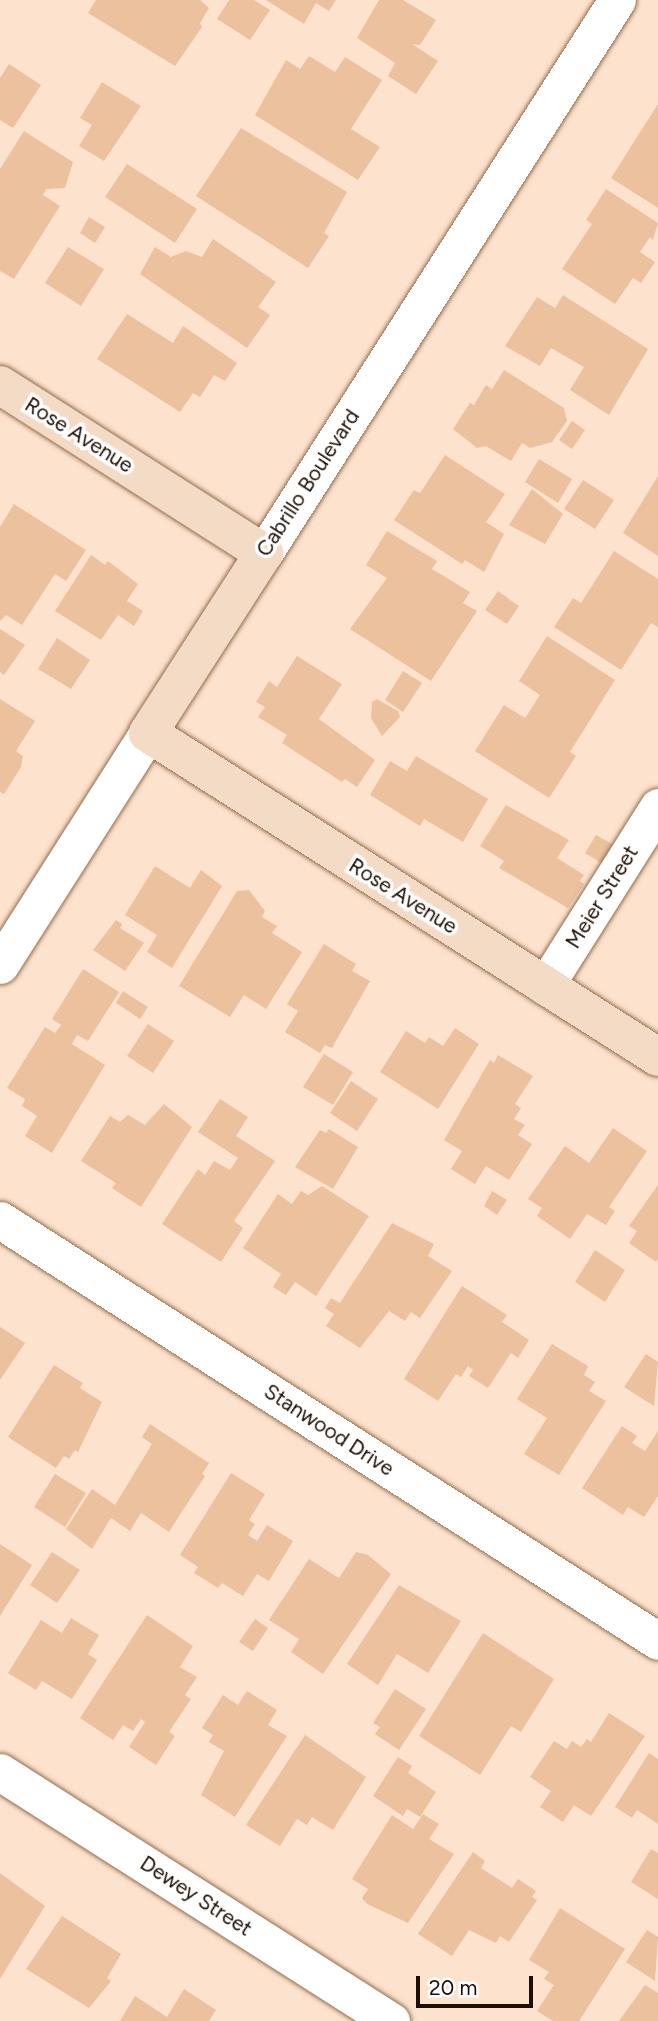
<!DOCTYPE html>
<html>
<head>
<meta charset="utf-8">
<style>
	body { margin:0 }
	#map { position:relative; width:658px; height:2021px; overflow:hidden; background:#fde2cd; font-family:Figtree,sans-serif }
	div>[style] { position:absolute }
	.building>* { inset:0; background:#ecc19e }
	.roads { filter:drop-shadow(0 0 2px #936c4c) drop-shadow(0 0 2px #936c4c) }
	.street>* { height:37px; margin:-18.5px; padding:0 18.5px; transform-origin:18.5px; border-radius:18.5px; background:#fff }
	.secondary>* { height:38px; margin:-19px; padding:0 19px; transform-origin:19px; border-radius:19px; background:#f3dbc5 }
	span { translate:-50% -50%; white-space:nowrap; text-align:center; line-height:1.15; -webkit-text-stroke:7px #fff; paint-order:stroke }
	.street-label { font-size:21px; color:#1e0f04 }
	.scale { position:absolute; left:416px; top:1976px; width:117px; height:32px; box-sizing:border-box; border:4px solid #1e0f04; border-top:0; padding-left:9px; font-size:21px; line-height:24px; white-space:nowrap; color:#1e0f04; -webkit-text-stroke:5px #fff; paint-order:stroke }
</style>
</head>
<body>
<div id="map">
	<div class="building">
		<div style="clip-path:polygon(96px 0,200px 0,209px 8px,200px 23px,202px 27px,175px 66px,88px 13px)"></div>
		<div style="clip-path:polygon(229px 0,254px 0,270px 10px,250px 40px,217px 19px)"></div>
		<div style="clip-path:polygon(266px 0,336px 0,329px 11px,316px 3px,304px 24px)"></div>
		<div style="clip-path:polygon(379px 0,403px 0,436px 20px,420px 45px,412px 44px,438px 61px,416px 94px,388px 76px,395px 63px,357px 38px)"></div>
		<div style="clip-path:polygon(309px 56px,335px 72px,345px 57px,382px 80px,351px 129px,380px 147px,358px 180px,255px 115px,286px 60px,300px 69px)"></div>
		<div style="clip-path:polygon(9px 64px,41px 85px,13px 128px,0 120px,0 78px)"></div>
		<div style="clip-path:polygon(102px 82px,141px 106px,104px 161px,79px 146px,92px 125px,80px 118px)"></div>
		<div style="clip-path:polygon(658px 104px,658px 208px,611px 178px)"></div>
		<div style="clip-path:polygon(241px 128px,347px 192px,324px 233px,329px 236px,308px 268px,196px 196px)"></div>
		<div style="clip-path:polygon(24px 131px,73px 162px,65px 188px,46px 189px,43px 195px,60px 206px,14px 279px,0 271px,0 169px)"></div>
		<div style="clip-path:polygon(127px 164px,197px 209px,175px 243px,105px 197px)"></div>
		<div style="clip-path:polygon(606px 189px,658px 223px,653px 240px,650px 237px,640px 252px,655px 262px,641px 283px,633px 278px,615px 304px,562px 269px,592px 224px,586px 220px)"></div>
		<div style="clip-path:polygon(89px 217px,105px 227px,95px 243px,80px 233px)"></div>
		<div style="clip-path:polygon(213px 239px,276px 282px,258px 307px,270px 315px,247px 348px,140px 274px,155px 247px,171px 257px,186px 251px,202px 257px)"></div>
		<div style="clip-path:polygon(68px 247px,104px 269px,81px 306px,45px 283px)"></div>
		<div style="clip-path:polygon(563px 295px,648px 349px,609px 415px,570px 390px,584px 367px,551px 348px,540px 366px,505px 346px,537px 297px,555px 308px)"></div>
		<div style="clip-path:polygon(127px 314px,173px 343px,183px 326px,237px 363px,225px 381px,214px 375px,200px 397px,193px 393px,180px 412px,97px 359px)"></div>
		<div style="clip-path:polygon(504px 370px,564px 408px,567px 421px,552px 442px,530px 448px,522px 443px,511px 461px,486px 446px,477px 448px,453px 429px,470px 403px,474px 405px,486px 385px,492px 389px)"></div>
		<div style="clip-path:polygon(572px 421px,585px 430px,572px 449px,559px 440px)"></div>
		<div style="clip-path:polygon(445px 455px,505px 494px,486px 522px,504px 534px,484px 572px,465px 560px,462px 564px,394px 520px,414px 490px,420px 493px)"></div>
		<div style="clip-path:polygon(539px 459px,572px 479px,558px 503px,525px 482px)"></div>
		<div style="clip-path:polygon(658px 476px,658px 556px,623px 533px)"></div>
		<div style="clip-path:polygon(583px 480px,614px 500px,595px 529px,564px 509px)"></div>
		<div style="clip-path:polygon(532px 489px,563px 514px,545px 544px,509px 525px)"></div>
		<div style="clip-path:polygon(14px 504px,86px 550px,66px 581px,55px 574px,22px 625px,6px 615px,0 621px,0 527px)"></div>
		<div style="clip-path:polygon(387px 531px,437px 561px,432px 569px,470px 592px,463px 603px,477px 611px,431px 681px,350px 629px,387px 578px,366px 565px)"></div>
		<div style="clip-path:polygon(614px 551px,658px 579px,658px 627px,651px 623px,621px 670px,554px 627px,573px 598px,581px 603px)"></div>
		<div style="clip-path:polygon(91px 555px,105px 565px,108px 561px,138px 584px,127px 601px,143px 611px,134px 626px,118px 615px,101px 640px,55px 611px)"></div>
		<div style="clip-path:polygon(498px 591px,519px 606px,507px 624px,485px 610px)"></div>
		<div style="clip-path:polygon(0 629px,25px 645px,4px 675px,0 672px)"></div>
		<div style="clip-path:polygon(547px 636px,615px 680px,570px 752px,576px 756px,549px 798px,475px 751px,504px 705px,525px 718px,540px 695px,519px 681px)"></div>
		<div style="clip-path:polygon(57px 638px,90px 660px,71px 689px,38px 669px)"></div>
		<div style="clip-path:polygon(297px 656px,342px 684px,319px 719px,375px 760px,357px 787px,345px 779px,342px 782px,282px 743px,287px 735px,258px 717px,265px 707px,256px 702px,269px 681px,277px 687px)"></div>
		<div style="clip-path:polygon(403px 671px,422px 683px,403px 712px,385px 700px)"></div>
		<div style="clip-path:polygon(0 699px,35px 721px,16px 751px,23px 756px,21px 767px,4px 794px,0 792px)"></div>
		<div style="clip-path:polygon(377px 699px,398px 711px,400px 717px,382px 736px,371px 718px,372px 702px)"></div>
		<div style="clip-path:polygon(416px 756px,488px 799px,463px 842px,424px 819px,420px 826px,370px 795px,390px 761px,407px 771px)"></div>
		<div style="clip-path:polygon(506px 805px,569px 840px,557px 858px,584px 875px,580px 881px,584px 884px,568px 908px,499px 868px,504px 861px,480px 846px)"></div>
		<div style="clip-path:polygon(596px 835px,614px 845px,603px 864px,585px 853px)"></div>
		<div style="clip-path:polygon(155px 866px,190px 888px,201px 870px,222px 886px,172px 968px,147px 952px,157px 935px,125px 915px)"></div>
		<div style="clip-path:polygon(249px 890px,265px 911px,262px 917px,277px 926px,272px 933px,302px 952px,266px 1009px,244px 995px,230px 1017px,179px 986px,237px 891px)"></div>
		<div style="clip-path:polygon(116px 920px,122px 924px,120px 928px,144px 943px,125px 971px,93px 950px)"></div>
		<div style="clip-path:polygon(324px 944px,356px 964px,352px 971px,370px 981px,332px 1048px,325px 1045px,320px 1053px,285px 1032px,298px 1011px,287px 1004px)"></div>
		<div style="clip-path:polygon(83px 969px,119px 992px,88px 1041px,77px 1035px,72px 1044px,105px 1065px,52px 1153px,25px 1136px,37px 1116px,22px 1106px,25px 1099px,7px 1088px,45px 1027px,55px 1033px,61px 1025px,52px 1019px)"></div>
		<div style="clip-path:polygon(123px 991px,148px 1007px,140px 1019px,116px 1003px)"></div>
		<div style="clip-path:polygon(148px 1024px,174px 1041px,153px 1073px,127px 1056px)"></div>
		<div style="clip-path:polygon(455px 1028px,479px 1044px,438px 1109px,380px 1072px,406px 1031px,425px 1043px,429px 1037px,443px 1046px)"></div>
		<div style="clip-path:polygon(324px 1054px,353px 1072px,333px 1105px,303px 1087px)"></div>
		<div style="clip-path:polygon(498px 1055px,533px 1076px,515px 1104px,521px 1108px,514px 1119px,525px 1125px,518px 1135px,532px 1144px,509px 1180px,486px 1166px,475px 1184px,451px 1169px,462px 1151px,444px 1140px,490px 1060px,494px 1063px)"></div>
		<div style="clip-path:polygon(351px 1081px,378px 1099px,357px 1131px,330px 1113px)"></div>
		<div style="clip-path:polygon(220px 1099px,248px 1117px,236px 1136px,275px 1161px,234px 1221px,243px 1228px,221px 1262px,162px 1224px,198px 1169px,205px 1175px,214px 1161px,230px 1170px,238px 1158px,198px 1132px)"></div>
		<div style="clip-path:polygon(164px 1104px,192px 1127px,141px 1207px,112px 1188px,116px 1183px,81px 1161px,110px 1116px,120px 1122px,128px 1115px,145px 1125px)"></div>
		<div style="clip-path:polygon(613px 1128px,647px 1151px,609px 1207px,615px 1211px,606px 1225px,587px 1214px,570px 1239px,537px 1216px,542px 1208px,528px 1199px,565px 1146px,589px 1163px)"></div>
		<div style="clip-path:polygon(329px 1129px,358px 1147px,333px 1189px,295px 1167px,320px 1130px,326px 1133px)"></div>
		<div style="clip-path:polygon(658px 1185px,658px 1259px,656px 1262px,629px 1243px,637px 1231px,629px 1226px)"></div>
		<div style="clip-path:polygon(322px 1186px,369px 1216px,316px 1296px,295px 1282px,286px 1295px,273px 1287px,281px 1274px,243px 1248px,278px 1194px,292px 1204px,301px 1191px,308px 1195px)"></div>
		<div style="clip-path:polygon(492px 1191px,507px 1200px,497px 1215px,484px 1206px)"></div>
		<div style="clip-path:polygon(392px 1223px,434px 1244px,428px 1256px,452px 1271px,420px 1318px,411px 1312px,405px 1321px,389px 1311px,360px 1348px,326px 1326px,334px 1314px,325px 1308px,331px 1298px,340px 1303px)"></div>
		<div style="clip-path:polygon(595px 1250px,625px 1270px,605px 1302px,575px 1282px)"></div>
		<div style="clip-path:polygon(462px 1286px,507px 1315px,502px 1322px,529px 1340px,518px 1358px,511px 1353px,488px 1388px,469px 1376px,473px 1370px,468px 1366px,461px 1377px,456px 1374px,438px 1401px,404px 1379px)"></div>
		<div style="clip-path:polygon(0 1327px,25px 1343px,0 1380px)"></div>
		<div style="clip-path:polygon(552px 1344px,588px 1366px,584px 1375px,595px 1382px,589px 1391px,606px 1401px,559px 1475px,524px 1454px,547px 1418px,517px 1399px)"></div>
		<div style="clip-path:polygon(646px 1354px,658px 1362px,654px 1406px,624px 1387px)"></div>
		<div style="clip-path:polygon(54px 1365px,83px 1383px,80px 1388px,102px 1402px,78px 1452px,75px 1450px,69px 1459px,64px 1456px,56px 1468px,8px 1437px)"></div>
		<div style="clip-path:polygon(150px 1424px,209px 1463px,202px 1474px,205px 1476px,169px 1532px,141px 1513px,130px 1531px,111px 1518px,92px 1549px,66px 1529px,92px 1489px,115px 1505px,152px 1444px,142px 1437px)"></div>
		<div style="clip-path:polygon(622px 1426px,637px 1436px,632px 1443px,645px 1451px,658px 1431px,658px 1496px,644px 1517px,628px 1507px,623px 1515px,582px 1488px)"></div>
		<div style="clip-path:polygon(231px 1473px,265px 1494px,249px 1520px,255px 1524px,248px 1535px,257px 1541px,267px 1525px,293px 1541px,269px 1581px,257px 1574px,243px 1596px,222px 1583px,218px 1588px,194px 1573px,198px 1567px,180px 1555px)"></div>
		<div style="clip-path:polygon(55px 1474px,86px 1493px,65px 1527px,34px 1507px)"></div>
		<div style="clip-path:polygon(0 1544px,32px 1565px,0 1616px)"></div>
		<div style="clip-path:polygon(52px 1552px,80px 1570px,57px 1603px,30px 1585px)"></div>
		<div style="clip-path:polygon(356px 1552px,368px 1555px,391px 1574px,323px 1674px,291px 1652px,299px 1639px,269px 1620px,309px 1559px,339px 1578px)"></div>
		<div style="clip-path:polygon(399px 1585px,461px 1621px,428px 1673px,397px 1654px,378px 1685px,347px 1664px)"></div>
		<div style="clip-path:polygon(147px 1615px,193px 1646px,180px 1667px,197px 1677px,185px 1695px,191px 1699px,169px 1732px,175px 1736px,156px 1765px,129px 1747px,145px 1722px,141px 1719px,133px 1731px,123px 1725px,113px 1740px,80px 1718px)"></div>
		<div style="clip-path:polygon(71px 1618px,99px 1635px,88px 1654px,97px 1660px,72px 1699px,42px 1681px,36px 1690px,8px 1673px,41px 1620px,62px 1633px)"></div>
		<div style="clip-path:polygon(255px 1619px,268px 1628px,253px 1651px,239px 1642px)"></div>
		<div style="clip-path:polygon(483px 1633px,554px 1679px,521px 1732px,511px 1726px,480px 1775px,419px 1736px)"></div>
		<div style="clip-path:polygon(395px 1689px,426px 1709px,399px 1750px,375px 1734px,380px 1727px,373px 1723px)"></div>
		<div style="clip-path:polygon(247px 1691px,277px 1710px,268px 1725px,287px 1736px,235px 1817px,201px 1795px,224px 1751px,209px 1742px,213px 1735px,202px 1728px,223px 1695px,238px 1705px)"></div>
		<div style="clip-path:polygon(609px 1713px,645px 1736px,591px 1816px,574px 1805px,563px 1822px,540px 1807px,551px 1791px,530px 1777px,554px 1741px,567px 1749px,572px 1741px,581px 1747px,587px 1739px,591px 1742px)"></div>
		<div style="clip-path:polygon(305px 1735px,366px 1777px,333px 1830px,312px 1817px,307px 1825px,297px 1819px,280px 1846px,246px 1825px)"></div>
		<div style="clip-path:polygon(649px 1753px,658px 1759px,658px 1824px,637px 1810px,632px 1818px,615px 1807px)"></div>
		<div style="clip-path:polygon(398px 1757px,412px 1766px,408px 1773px,436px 1792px,420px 1817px,407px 1809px,403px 1816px,373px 1796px)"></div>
		<div style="clip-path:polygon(423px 1814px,439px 1824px,429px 1839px,454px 1854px,408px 1923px,367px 1904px,362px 1898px,368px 1889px,352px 1879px,392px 1815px,413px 1829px)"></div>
		<div style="clip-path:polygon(651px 1849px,658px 1853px,658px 1899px,631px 1882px)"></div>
		<div style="clip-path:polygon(473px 1852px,485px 1861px,481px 1868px,512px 1888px,518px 1879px,536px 1891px,532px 1897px,537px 1900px,509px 1942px,500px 1936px,496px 1943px,469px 1930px,452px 1956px,418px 1934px)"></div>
		<div style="clip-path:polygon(0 1873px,45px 1906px,0 1979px)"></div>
		<div style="clip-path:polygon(560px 1908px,625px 1949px,579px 2021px,553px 2021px,537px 2011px,554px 1985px,544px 1979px,549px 1972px,529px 1960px)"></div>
		<div style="clip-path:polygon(62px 1916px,121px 1954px,107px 1978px,111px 1981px,89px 2008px,26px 1969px)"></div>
		<div style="clip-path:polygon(647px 1930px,658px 1937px,655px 1981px,626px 1962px)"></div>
		<div style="clip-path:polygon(645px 1985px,658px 1993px,658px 2021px,619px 2021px)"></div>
		<div style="clip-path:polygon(184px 1989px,216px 2010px,209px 2021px,120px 2021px,135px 1996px,167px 2017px)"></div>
	</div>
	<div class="roads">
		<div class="street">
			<div style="left:264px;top:553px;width:656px;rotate:-57.45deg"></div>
			<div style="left:0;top:965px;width:275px;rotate:-57.5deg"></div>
			<div style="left:545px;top:986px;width:212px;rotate:-57.7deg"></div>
			<div style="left:0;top:1220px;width:781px;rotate:32.61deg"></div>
			<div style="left:0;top:1772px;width:464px;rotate:32.5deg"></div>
		</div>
		<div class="secondary">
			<div style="left:0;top:385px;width:313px;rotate:32.5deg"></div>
			<div style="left:264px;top:553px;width:214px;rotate:122.8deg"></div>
			<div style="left:148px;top:733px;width:604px;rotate:32.43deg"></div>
		</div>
	</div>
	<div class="street-label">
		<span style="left:79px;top:435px;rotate:32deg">Rose Avenue</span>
		<span style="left:308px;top:483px;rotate:-57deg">Cabrillo Boulevard</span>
		<span style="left:403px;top:896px;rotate:32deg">Rose Avenue</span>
		<span style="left:602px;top:897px;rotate:-58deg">Meier Street</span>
		<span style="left:329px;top:1430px;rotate:33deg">Stanwood Drive</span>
		<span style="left:196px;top:1896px;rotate:33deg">Dewey Street</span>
	</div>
	<div class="scale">20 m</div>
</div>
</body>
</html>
